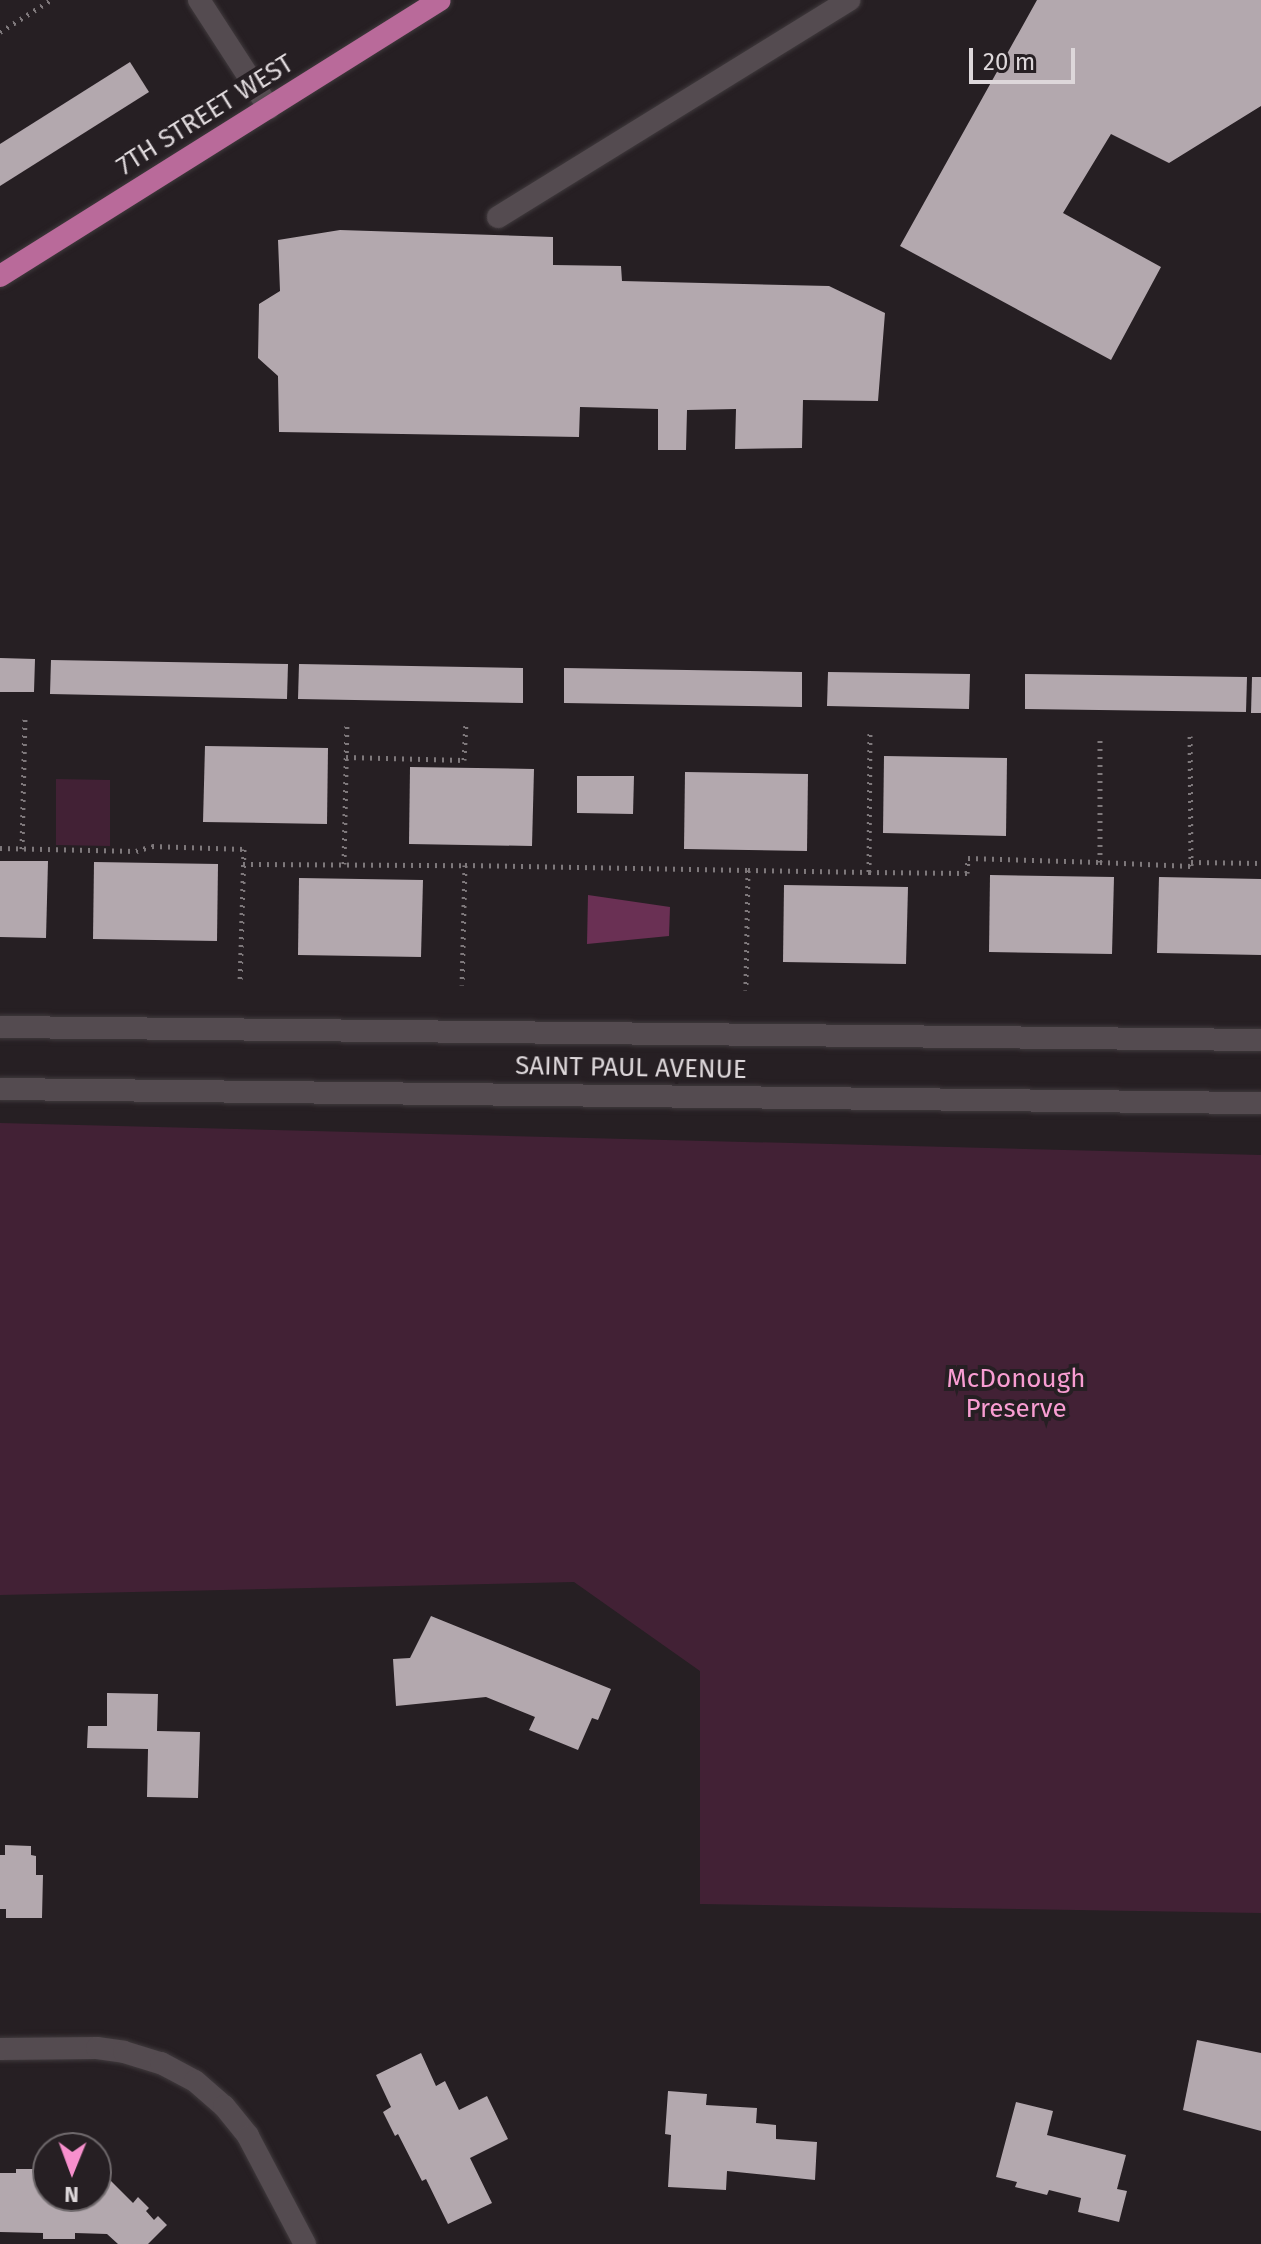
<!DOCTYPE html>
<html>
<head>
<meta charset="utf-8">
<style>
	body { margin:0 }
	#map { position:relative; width:1261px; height:2244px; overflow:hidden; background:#261f23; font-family:"Fira Sans",sans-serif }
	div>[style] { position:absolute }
	.green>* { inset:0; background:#422135 }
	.water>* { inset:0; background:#6a3054 }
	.building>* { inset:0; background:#b3a8ae }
	.path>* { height:5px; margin-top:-2.5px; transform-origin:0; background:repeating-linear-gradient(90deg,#7e787b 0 2px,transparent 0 8px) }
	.roads { filter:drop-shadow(0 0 2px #403a3d) drop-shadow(0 0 2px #403a3d) }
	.service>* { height:22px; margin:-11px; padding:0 11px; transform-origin:11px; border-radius:11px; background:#544b50 }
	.minor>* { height:22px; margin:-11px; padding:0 11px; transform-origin:11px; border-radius:11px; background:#544b50 }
	.tertiary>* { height:22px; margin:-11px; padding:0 11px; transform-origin:11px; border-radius:11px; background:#544b50 }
	.primary>* { height:22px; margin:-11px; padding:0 11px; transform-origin:11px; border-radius:11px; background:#b96a9a }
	span { translate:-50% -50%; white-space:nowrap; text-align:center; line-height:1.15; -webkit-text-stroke:8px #261f23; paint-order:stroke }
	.street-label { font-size:26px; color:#ddd7da }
	.park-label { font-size:26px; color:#f89dd2 }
	.north { position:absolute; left:32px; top:2132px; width:80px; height:80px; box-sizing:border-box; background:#261f23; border:2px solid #6f696c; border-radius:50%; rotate:181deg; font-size:22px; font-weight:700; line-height:32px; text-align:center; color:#ddd7da }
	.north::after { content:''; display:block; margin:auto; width:28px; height:36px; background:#f790cd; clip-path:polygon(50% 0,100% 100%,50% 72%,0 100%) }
	.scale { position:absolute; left:969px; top:48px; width:106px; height:36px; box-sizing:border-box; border:4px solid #ddd7da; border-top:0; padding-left:10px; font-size:24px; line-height:28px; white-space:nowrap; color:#ddd7da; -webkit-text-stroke:6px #261f23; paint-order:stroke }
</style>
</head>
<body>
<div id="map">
	<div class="green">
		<div style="clip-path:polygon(56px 779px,110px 780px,110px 846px,56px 845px)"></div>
		<div style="clip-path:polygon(0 1123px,1261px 1155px,1261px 1913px,700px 1904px,700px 1671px,574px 1582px,0 1595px)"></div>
	</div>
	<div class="water">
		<div style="clip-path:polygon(588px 895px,670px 907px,669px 936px,587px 944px)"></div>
	</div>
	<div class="building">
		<div style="clip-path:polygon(1037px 0,1261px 0,1261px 106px,1169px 163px,1111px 134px,1063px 213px,1161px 267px,1111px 360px,900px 246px)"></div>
		<div style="clip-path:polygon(130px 62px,149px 92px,0 186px,0 144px)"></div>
		<div style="clip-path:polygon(340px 230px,553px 237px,553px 265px,621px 266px,622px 281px,829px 286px,885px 313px,878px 401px,803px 400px,802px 448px,735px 449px,736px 409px,687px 410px,686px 450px,658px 450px,658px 409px,580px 407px,579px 437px,279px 432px,278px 376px,258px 358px,259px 304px,280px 291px,278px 240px)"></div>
		<div style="clip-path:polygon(0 658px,35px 659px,34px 692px,0 692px)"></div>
		<div style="clip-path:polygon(51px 660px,288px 664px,287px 699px,50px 694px)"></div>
		<div style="clip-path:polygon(299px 664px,523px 668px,523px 703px,298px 699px)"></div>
		<div style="clip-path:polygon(564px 668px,802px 672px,802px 707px,564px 703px)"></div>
		<div style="clip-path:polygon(828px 672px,970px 674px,969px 709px,827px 706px)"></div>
		<div style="clip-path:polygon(1025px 674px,1247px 677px,1246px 712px,1025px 709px)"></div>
		<div style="clip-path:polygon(1252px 677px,1261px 677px,1261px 713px,1251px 713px)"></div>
		<div style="clip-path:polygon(205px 746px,328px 748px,327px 824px,203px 822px)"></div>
		<div style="clip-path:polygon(884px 756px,1007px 758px,1006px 836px,883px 833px)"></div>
		<div style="clip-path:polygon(410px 767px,534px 769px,532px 846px,409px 844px)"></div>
		<div style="clip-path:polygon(685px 772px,808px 774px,807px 851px,684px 849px)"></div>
		<div style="clip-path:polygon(577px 776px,634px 776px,633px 814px,577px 813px)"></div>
		<div style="clip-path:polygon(0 861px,48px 861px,46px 938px,0 937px)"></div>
		<div style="clip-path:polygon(94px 862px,218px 864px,217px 941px,93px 939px)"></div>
		<div style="clip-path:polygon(990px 875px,1114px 877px,1112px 954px,989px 952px)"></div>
		<div style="clip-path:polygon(1159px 877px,1261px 879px,1261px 955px,1157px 953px)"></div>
		<div style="clip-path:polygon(299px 878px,423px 880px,421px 957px,298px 955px)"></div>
		<div style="clip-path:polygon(784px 885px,908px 887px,906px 964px,783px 962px)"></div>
		<div style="clip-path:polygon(431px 1616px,611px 1689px,598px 1720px,592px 1718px,578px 1750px,529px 1730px,535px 1717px,486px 1697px,396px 1706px,393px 1659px,410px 1658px)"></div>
		<div style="clip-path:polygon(107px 1693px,158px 1694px,157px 1731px,200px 1732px,198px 1798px,147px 1797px,148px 1749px,87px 1748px,88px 1726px,107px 1726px)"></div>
		<div style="clip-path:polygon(5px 1845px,31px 1846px,31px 1855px,36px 1856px,36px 1875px,43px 1875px,42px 1918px,6px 1918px,6px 1909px,0 1909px,0 1855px,5px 1855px)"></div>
		<div style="clip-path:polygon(1197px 2040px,1261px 2053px,1261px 2131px,1183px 2110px)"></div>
		<div style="clip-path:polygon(421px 2053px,436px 2086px,445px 2081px,459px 2110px,487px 2096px,508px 2139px,470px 2158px,492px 2203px,448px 2224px,426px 2179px,422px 2181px,398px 2134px,395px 2136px,383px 2112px,391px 2107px,376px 2075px)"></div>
		<div style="clip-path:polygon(668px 2091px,707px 2094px,706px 2105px,757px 2108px,756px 2123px,776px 2125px,776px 2139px,817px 2142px,815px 2180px,727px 2171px,726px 2190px,668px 2187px,671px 2135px,665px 2134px)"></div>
		<div style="clip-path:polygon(1016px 2102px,1053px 2111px,1047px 2135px,1126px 2155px,1117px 2189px,1127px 2191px,1119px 2222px,1078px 2212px,1081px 2198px,1049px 2190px,1047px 2195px,1015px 2187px,1017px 2182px,996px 2177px)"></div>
		<div style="clip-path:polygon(16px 2169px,48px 2169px,48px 2196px,96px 2196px,96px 2170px,110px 2170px,110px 2180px,133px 2203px,138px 2197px,149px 2208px,146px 2211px,154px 2220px,158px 2216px,167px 2225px,148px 2244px,118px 2244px,107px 2234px,75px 2233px,75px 2239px,43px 2239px,43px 2233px,0 2232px,0 2173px,16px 2173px)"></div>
	</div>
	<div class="path">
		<div style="left:0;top:32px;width:60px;rotate:-32.1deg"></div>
		<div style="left:346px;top:757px;width:118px;rotate:1.5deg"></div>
		<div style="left:464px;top:760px;width:35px;rotate:-87deg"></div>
		<div style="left:0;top:848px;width:136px;rotate:1.3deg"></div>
		<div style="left:136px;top:851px;width:17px;rotate:-17deg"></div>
		<div style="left:152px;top:846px;width:92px;rotate:1.9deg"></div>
		<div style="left:244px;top:849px;width:133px;rotate:91.7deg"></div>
		<div style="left:22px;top:849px;width:130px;rotate:-88.7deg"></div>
		<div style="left:1100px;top:862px;width:91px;rotate:2.5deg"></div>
		<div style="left:1191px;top:866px;width:130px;rotate:-90.4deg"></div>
		<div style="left:1191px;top:862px;width:70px;rotate:0.8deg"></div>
		<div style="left:243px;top:864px;width:222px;rotate:0.3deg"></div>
		<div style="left:465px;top:865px;width:120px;rotate:91.4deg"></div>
		<div style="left:344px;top:864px;width:140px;rotate:-88.8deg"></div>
		<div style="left:465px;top:865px;width:283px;rotate:1deg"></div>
		<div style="left:748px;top:870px;width:120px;rotate:91deg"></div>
		<div style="left:748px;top:870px;width:121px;rotate:0.9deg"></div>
		<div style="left:869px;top:872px;width:140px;rotate:-89.6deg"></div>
		<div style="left:869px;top:872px;width:98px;rotate:0.6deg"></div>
		<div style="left:967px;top:873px;width:15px;rotate:-86deg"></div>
		<div style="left:968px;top:858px;width:132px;rotate:1.7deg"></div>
		<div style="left:1100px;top:862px;width:127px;rotate:-90deg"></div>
	</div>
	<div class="roads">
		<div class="service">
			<div style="left:498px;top:217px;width:413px;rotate:-31.7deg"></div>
		</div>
		<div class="minor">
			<div style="left:199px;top:0;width:129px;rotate:57.1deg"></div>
			<div style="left:0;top:2049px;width:97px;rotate:-0.6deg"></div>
			<div style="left:97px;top:2048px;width:27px;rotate:8deg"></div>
			<div style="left:124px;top:2052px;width:39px;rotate:17deg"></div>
			<div style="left:161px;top:2063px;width:38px;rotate:28deg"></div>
			<div style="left:195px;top:2081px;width:38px;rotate:41deg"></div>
			<div style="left:224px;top:2106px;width:38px;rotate:51deg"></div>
			<div style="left:248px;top:2136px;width:122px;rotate:62.2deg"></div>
		</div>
		<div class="tertiary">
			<div style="left:0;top:1027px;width:1261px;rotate:0.59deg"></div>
			<div style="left:0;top:1089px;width:1261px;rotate:0.64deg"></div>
		</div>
		<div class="primary">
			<div style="left:0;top:276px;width:519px;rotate:-32.1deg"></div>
		</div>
	</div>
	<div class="street-label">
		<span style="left:205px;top:115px;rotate:-32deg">7TH STREET WEST</span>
		<span style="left:631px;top:1068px;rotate:1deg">SAINT PAUL AVENUE</span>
	</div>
	<div class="park-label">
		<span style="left:1016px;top:1394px">McDonough<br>Preserve</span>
	</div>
	<div class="north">N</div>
	<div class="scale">20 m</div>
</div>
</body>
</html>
